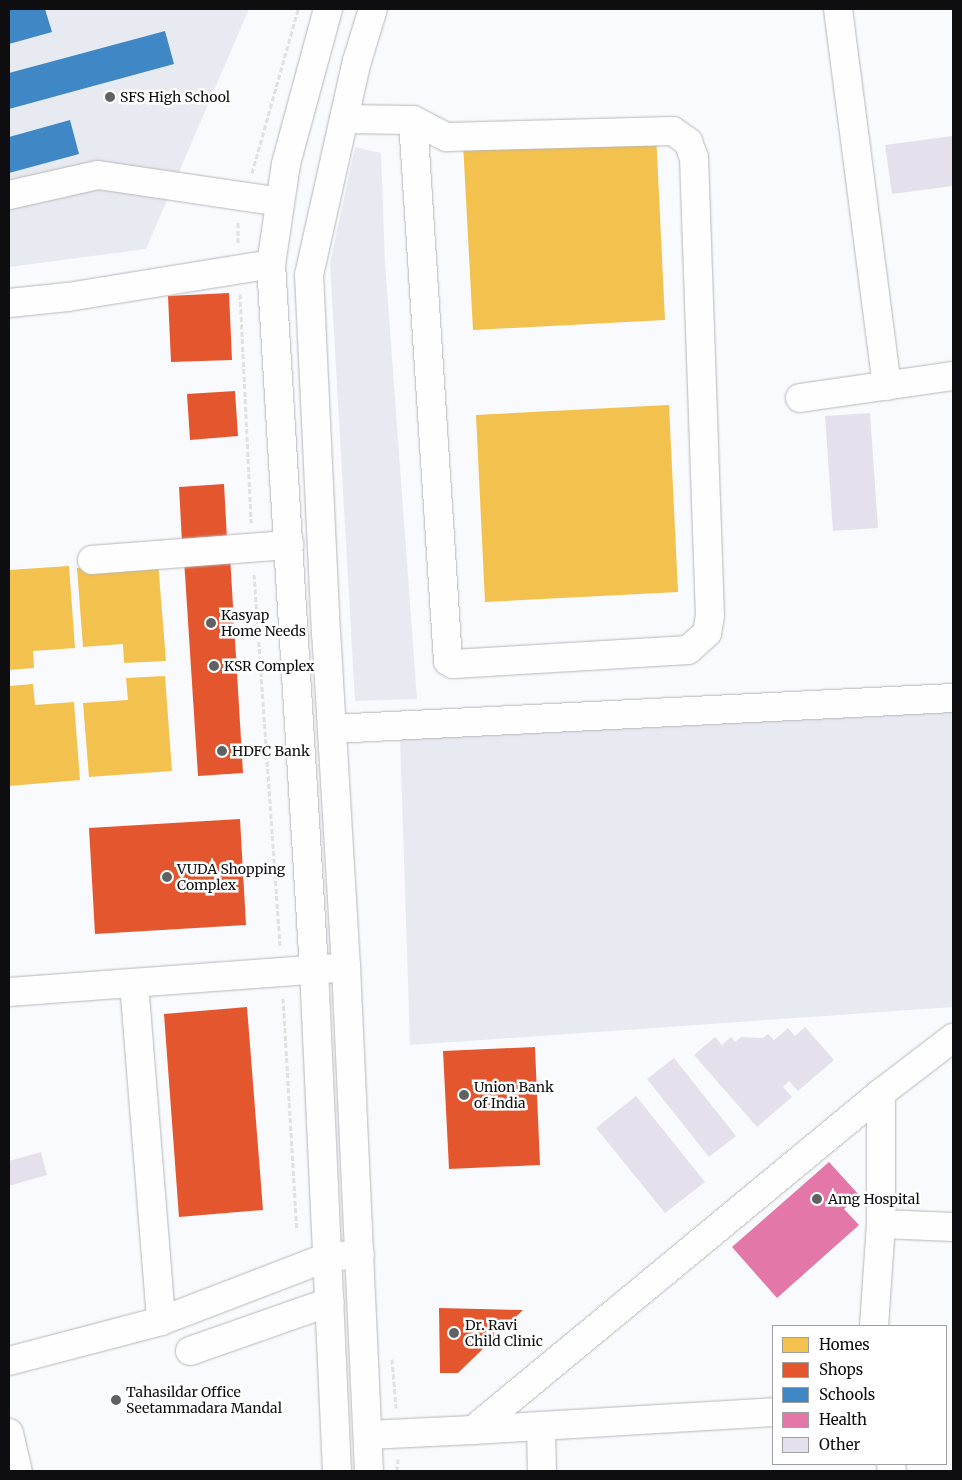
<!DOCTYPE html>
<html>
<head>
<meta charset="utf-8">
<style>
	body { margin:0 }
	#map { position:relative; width:962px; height:1480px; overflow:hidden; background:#f9fafd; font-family:Merriweather,serif }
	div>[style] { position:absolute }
	.built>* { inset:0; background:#e8eaf2 }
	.homes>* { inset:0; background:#f2c14e }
	.shops>* { inset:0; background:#e4572e }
	.schools>* { inset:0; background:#3f88c5 }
	.health>* { inset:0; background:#e377a8 }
	.building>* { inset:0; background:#e5e1ec }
	.path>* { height:3px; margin-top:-1.5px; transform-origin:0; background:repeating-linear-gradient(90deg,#e1e1e2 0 5px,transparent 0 7.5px) }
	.roads { filter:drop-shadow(0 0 1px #b7b7ba) drop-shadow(0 0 1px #b7b7ba) }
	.minor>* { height:28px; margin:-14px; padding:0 14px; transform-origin:14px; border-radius:14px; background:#fefeff }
	.major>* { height:28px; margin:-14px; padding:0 14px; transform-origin:14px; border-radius:14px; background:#fefeff }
	.dots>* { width:14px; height:14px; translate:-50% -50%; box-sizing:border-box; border:2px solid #fff; border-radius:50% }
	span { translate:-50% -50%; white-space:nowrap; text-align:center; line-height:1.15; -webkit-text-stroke:5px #fff; paint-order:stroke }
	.poi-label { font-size:14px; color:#0e0e10 }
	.left { translate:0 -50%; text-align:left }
	.frame { position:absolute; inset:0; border:10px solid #0e0e10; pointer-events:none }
	.legend { position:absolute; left:772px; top:1325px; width:175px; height:140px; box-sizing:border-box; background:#fff; border:1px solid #9f9f9f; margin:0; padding:6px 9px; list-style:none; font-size:15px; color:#0e0e10 }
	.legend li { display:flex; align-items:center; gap:10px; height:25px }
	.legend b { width:25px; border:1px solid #9f9f9f }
</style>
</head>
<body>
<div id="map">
	<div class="built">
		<div style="clip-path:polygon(9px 9px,249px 9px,146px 249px,9px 267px)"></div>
		<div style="clip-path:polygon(355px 147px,381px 153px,385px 262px,417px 699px,355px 701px,330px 263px)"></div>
		<div style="clip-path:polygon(951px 703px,953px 744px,953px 1007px,410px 1045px,400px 736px)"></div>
	</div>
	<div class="homes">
		<div style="clip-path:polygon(656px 133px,665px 320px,473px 330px,463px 143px)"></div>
		<div style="clip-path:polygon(669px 405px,678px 592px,485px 602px,476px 415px)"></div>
		<div style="clip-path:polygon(158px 562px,166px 661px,124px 663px,123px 644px,83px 647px,77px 568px)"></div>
		<div style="clip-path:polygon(69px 566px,75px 648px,33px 651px,34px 668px,9px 670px,9px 570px)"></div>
		<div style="clip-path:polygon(165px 676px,172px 771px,89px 777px,83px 703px,128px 700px,126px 678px)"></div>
		<div style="clip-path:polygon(33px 684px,35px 705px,74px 702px,80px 780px,9px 786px,9px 686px)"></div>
	</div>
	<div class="shops">
		<div style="clip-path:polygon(229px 293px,232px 360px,171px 362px,168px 296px)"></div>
		<div style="clip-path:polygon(235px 391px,238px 436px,190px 440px,187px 394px)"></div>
		<div style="clip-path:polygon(224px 484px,227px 539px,182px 542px,179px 487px)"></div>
		<div style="clip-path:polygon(230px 556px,243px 773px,198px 776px,184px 559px)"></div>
		<div style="clip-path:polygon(240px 819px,246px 925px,95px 934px,89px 828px)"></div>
		<div style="clip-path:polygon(247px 1007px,263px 1210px,179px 1217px,164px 1014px)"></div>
		<div style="clip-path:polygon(535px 1047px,540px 1165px,449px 1169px,443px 1051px)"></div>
		<div style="clip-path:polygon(439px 1308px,523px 1310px,458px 1373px,440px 1373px)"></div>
	</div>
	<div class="schools">
		<div style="clip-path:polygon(9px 9px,45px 9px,52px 32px,9px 44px)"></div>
		<div style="clip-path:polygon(165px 31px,174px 64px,9px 109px,9px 73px)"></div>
		<div style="clip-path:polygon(70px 120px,79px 154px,9px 173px,9px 137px)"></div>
	</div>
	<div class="health">
		<div style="clip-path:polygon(829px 1162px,859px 1195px,844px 1209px,859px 1225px,777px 1298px,732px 1247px)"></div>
	</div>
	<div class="building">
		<div style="clip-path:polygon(953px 136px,953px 186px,892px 194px,885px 145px)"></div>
		<div style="clip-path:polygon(870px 413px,878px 528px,833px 531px,825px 416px)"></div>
		<div style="clip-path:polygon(805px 1027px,834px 1060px,798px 1091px,789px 1081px,783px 1087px,792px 1097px,757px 1127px,694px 1055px,715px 1037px,722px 1045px,731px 1037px,735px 1042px,741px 1037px,763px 1038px,768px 1034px,774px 1040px,788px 1028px,795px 1036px)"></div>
		<div style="clip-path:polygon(674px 1058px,736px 1136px,709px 1157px,647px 1079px)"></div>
		<div style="clip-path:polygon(636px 1096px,705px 1182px,665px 1213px,596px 1128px)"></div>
		<div style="clip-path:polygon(41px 1152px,47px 1175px,9px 1186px,9px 1161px)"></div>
	</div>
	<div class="path">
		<div style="left:252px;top:173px;width:170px;rotate:-74.3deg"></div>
		<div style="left:238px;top:243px;width:21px;rotate:-90deg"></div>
		<div style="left:240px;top:294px;width:229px;rotate:87.2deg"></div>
		<div style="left:254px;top:574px;width:374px;rotate:86deg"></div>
		<div style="left:283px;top:998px;width:233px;rotate:86.6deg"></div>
		<div style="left:392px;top:1359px;width:49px;rotate:85.3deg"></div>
		<div style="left:397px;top:1471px;width:12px;rotate:-85deg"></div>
	</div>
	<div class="roads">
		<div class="minor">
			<div style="left:838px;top:9px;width:380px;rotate:82.6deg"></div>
			<div style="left:344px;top:119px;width:69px;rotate:0.8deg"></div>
			<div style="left:413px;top:120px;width:38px;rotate:27deg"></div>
			<div style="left:447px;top:137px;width:226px;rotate:-1.5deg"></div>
			<div style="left:673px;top:131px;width:19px;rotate:36deg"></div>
			<div style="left:688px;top:142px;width:17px;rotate:69deg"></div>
			<div style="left:694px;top:158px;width:457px;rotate:88deg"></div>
			<div style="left:710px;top:615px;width:18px;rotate:99deg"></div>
			<div style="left:707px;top:633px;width:25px;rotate:138deg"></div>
			<div style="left:688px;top:650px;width:235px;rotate:176.6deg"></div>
			<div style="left:453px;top:664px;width:6px;rotate:-149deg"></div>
			<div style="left:448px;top:661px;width:542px;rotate:-93.7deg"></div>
			<div style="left:9px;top:195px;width:91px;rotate:-12.7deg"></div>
			<div style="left:98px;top:175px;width:184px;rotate:8.4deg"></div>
			<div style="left:9px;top:303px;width:59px;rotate:-5.8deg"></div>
			<div style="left:68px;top:297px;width:206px;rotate:-9.2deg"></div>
			<div style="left:800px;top:398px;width:155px;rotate:-8.2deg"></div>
			<div style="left:92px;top:560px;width:198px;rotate:-4.4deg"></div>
			<div style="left:332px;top:729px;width:622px;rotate:-2.86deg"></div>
			<div style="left:134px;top:983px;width:339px;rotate:85.4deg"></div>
			<div style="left:9px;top:992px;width:338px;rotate:-4.2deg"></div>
			<div style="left:881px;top:1224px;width:72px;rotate:2.4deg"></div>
			<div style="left:874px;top:1326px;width:102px;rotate:-86.1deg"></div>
			<div style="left:881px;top:1224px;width:131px;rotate:-90deg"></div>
			<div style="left:190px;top:1351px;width:148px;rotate:-19.3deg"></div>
			<div style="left:9px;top:1361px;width:157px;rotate:-14.7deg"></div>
			<div style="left:161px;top:1321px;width:179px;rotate:-21deg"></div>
			<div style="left:328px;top:1257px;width:32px;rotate:-5deg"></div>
			<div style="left:541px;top:1428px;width:43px;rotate:88.7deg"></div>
			<div style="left:473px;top:1430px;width:301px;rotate:-3.4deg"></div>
			<div style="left:9px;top:1433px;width:39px;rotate:77deg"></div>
			<div style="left:368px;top:1435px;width:105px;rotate:-2.7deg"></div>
			<div style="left:473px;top:1430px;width:529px;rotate:-39.56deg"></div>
			<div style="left:881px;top:1093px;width:91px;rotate:-37.4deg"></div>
			<div style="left:891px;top:1464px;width:7px;rotate:82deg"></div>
		</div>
		<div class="major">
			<div style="left:328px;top:9px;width:161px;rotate:105.2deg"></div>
			<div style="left:286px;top:164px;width:101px;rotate:98.5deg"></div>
			<div style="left:271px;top:264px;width:706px;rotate:86.51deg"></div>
			<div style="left:314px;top:969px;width:503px;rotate:87.38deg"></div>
			<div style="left:369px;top:1471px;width:505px;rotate:-92.61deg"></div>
			<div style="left:346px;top:967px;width:334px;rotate:-93.4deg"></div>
			<div style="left:326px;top:634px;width:359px;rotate:-92.7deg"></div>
			<div style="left:309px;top:275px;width:219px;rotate:-77.4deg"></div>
			<div style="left:357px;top:61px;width:54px;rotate:-72.9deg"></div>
		</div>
	</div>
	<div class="dots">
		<div style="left:110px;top:97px;background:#606163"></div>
		<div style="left:211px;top:623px;background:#606163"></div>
		<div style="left:214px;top:666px;background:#606163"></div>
		<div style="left:222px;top:751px;background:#606163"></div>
		<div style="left:167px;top:877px;background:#606163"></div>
		<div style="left:464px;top:1095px;background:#606163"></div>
		<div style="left:817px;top:1199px;background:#606163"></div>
		<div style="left:454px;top:1333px;background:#606163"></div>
		<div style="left:116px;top:1400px;background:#606163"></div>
	</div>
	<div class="poi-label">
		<span class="left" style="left:120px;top:97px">SFS High School</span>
		<span class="left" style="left:221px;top:623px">Kasyap<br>Home Needs</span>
		<span class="left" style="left:224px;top:666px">KSR Complex</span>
		<span class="left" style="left:232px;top:751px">HDFC Bank</span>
		<span class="left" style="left:177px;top:877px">VUDA Shopping<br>Complex</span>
		<span class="left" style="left:474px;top:1095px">Union Bank<br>of India</span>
		<span class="left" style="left:828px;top:1199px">Amg Hospital</span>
		<span class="left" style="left:465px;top:1333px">Dr. Ravi<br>Child Clinic</span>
		<span class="left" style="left:126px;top:1400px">Tahasildar Office<br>Seetammadara Mandal</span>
	</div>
	<div class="frame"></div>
	<ul class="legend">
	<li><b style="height:14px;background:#f2c14e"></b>Homes</li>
	<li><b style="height:14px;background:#e4572e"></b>Shops</li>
	<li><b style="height:14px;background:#3f88c5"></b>Schools</li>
	<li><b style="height:14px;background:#e377a8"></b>Health</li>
	<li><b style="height:14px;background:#e5e1ec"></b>Other</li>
	</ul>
</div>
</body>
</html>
